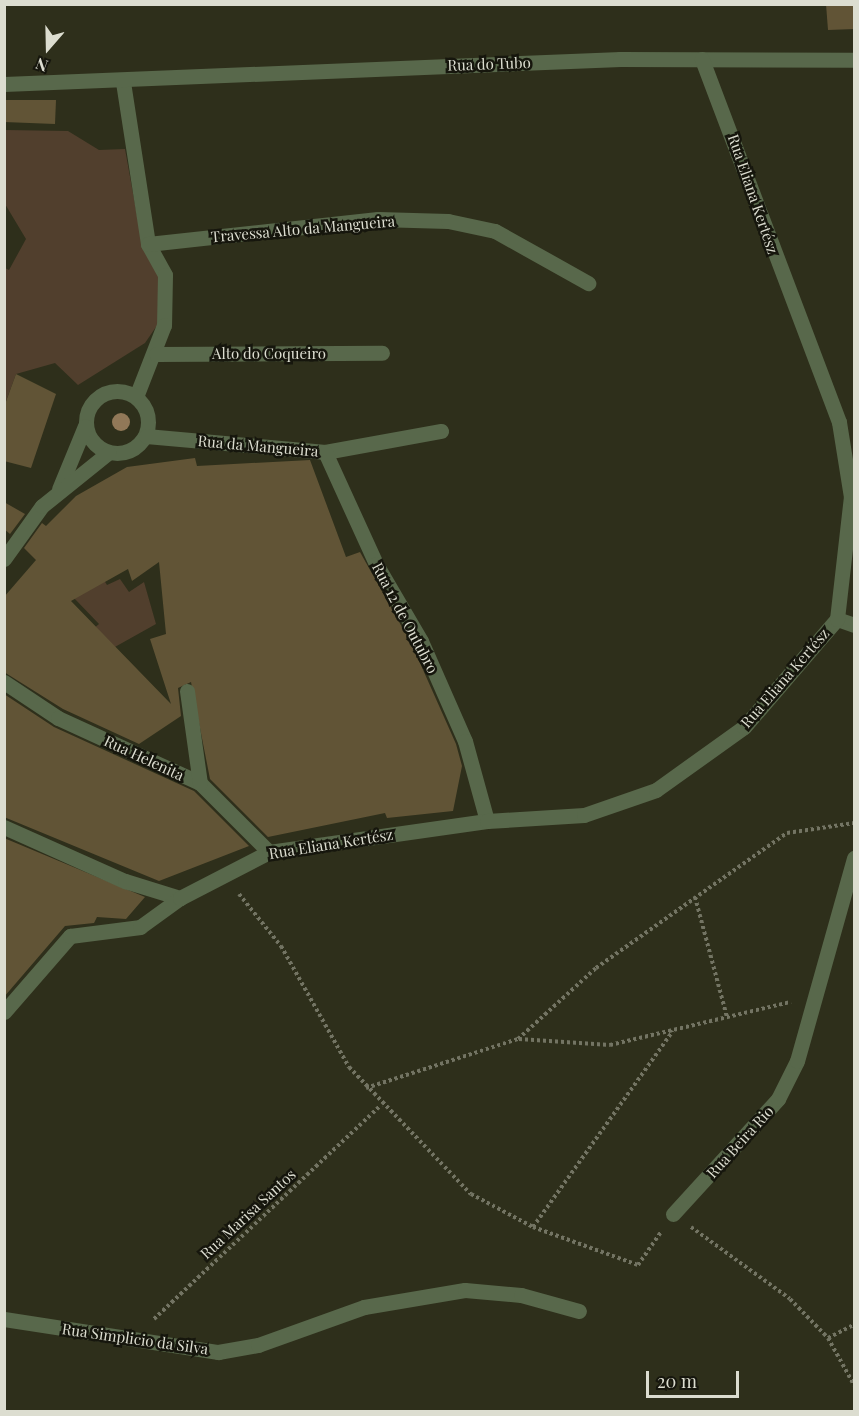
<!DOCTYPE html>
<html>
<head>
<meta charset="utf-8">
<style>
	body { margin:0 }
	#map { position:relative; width:859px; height:1416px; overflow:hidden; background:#2e2f1b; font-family:"Playfair Display",serif }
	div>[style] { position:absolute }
	.green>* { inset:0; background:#513f2d }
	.building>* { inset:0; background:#615436 }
	.path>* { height:4px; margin-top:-2px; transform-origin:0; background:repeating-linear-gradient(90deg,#737463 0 3px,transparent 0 6px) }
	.minor>* { height:15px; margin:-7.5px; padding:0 7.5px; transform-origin:7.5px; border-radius:7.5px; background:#58684b }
	.minor>.ring { margin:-7.5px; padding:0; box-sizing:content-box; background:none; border:15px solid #58684b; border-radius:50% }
	.trees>* { width:18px; height:18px; margin:-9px; border-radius:50%; background:#917858 }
	span { translate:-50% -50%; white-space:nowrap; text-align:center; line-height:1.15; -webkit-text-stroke:5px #16160d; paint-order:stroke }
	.street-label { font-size:15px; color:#dcddd0 }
	.frame { position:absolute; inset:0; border:6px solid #dcddd0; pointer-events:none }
	.north { position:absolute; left:18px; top:18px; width:60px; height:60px; -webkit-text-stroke:4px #16160d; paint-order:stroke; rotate:200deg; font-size:16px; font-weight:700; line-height:24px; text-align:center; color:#dcddd0 }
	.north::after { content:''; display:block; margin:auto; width:21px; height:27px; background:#dcddd0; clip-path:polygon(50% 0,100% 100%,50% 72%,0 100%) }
	.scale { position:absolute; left:646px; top:1371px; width:93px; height:27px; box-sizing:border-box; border:3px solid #dcddd0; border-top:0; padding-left:8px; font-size:18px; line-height:21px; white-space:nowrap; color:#dcddd0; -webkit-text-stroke:4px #16160d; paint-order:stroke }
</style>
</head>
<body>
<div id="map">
	<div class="green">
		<div style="clip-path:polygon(5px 130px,68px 131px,99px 150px,125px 149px,142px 243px,161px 278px,158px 324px,145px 343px,78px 385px,55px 363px,16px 374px,5px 404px,5px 268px,9px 270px,26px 239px,5px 204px)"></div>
		<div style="clip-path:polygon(102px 577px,107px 585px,120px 579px,129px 592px,144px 582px,156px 624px,88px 662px,72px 646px,99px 624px,74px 598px)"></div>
	</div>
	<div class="building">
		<div style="clip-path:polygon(826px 4px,855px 4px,855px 29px,828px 30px)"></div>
		<div style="clip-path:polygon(4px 100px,56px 100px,55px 124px,4px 122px)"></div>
		<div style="clip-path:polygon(16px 374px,56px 394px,31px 468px,4px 461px,4px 407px)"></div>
		<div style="clip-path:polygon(evenodd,195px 458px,197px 466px,310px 460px,346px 557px,360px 552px,412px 645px,456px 744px,462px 766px,453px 811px,387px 818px,385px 813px,268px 837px,210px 779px,191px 682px,178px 688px,181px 716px,139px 744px,63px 709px,4px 672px,4px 597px,36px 560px,24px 548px,42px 523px,46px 526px,76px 496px,127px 467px,195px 458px,159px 562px,166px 634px,150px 639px,171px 704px,71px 601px,128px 569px,132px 581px,159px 562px)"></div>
		<div style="clip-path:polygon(4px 502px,25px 514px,10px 534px,4px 529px)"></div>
		<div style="clip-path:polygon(4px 694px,54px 727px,194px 791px,249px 846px,159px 881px,4px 817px)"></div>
		<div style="clip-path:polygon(4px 838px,145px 897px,126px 919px,97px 917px,94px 923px,65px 926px,4px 997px)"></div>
	</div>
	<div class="path">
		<div style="left:239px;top:894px;width:67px;rotate:51.1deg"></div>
		<div style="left:281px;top:946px;width:139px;rotate:60.7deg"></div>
		<div style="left:349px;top:1067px;width:176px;rotate:46.2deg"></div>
		<div style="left:471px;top:1194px;width:70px;rotate:28deg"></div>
		<div style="left:533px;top:1227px;width:112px;rotate:19.9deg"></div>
		<div style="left:638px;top:1265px;width:40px;rotate:-55.1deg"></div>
		<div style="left:695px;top:897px;width:124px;rotate:75.1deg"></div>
		<div style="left:519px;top:1039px;width:91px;rotate:3.8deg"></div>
		<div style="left:610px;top:1045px;width:186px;rotate:-13.4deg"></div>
		<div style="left:366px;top:1088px;width:160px;rotate:-17.9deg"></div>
		<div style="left:518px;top:1039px;width:105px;rotate:-42.3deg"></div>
		<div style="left:596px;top:968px;width:234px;rotate:-35.3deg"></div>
		<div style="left:787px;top:833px;width:68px;rotate:-8.5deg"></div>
		<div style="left:533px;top:1227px;width:241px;rotate:-54.5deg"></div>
		<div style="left:691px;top:1227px;width:122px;rotate:36deg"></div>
		<div style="left:790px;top:1299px;width:54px;rotate:45.7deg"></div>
		<div style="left:828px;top:1338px;width:54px;rotate:61deg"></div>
		<div style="left:154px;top:1319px;width:312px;rotate:-43.3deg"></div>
		<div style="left:828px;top:1338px;width:29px;rotate:-27deg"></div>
	</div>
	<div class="minor">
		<div style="left:123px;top:82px;width:164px;rotate:81.2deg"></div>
		<div style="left:148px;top:244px;width:35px;rotate:61deg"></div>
		<div style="left:165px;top:275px;width:50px;rotate:91.1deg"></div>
		<div style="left:164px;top:325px;width:77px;rotate:111.3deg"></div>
		<div style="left:4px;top:84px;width:617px;rotate:-2.32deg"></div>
		<div style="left:620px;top:59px;width:234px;rotate:0.2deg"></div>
		<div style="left:148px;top:244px;width:231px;rotate:-6.2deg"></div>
		<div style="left:378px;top:219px;width:70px;rotate:1.6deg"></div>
		<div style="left:448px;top:221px;width:48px;rotate:12deg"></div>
		<div style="left:495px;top:231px;width:107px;rotate:29.2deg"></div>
		<div style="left:156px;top:354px;width:226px;rotate:-0.3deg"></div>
		<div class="ring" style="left:86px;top:391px;width:47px;height:47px"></div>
		<div style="left:146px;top:436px;width:180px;rotate:5.1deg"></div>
		<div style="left:325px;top:452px;width:118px;rotate:-10.3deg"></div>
		<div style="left:325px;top:452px;width:123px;rotate:65.5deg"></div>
		<div style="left:376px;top:564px;width:89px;rotate:59.7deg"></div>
		<div style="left:421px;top:641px;width:109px;rotate:66.3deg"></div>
		<div style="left:465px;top:741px;width:83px;rotate:74.6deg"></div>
		<div style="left:59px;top:489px;width:68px;rotate:-67.6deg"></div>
		<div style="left:4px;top:559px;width:65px;rotate:-54.4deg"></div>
		<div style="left:42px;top:506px;width:85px;rotate:-38.8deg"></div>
		<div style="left:837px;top:619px;width:18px;rotate:19deg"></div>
		<div style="left:4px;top:682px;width:65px;rotate:33.7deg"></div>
		<div style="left:58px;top:718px;width:156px;rotate:24.6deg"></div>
		<div style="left:200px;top:783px;width:98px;rotate:45deg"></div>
		<div style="left:187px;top:691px;width:93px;rotate:82deg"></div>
		<div style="left:4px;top:827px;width:133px;rotate:24.1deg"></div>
		<div style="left:125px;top:881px;width:58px;rotate:17.2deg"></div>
		<div style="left:4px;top:1012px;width:101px;rotate:-49deg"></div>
		<div style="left:70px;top:936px;width:71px;rotate:-7.3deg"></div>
		<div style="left:140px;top:927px;width:49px;rotate:-35.9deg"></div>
		<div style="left:180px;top:898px;width:100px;rotate:-27.3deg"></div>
		<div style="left:269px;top:852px;width:220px;rotate:-8.1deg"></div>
		<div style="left:487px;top:821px;width:97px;rotate:-3.5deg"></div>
		<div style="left:584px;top:815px;width:76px;rotate:-19.1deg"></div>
		<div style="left:656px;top:790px;width:108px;rotate:-35.6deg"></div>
		<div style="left:744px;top:727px;width:143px;rotate:-49.3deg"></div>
		<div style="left:837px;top:619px;width:123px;rotate:-83.5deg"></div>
		<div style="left:851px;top:497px;width:76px;rotate:-99.1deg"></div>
		<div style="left:839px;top:422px;width:388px;rotate:-110.7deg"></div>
		<div style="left:673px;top:1214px;width:156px;rotate:-47.6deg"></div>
		<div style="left:778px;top:1099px;width:42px;rotate:-63.4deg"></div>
		<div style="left:797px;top:1061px;width:211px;rotate:-74.3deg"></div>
		<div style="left:4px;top:1319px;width:217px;rotate:8.8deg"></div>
		<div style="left:218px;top:1352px;width:41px;rotate:-9.9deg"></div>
		<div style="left:258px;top:1345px;width:113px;rotate:-19.7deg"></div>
		<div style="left:364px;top:1307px;width:102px;rotate:-9.6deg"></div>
		<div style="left:465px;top:1290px;width:56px;rotate:5.1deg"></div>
		<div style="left:521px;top:1295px;width:60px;rotate:15.4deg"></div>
	</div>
	<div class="trees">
		<div style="left:121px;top:422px"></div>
	</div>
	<div class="street-label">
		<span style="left:489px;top:64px;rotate:-2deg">Rua do Tubo</span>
		<span style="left:753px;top:194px;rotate:71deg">Rua Eliana Kertész</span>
		<span style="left:303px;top:229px;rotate:-5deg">Travessa Alto da Mangueira</span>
		<span style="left:269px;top:354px">Alto do Coqueiro</span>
		<span style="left:258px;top:446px;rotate:5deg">Rua da Mangueira</span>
		<span style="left:405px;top:618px;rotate:62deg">Rua 12 de Outubro</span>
		<span style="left:785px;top:678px;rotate:-49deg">Rua Eliana Kertész</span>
		<span style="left:144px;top:758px;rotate:25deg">Rua Helenita</span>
		<span style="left:331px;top:844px;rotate:-9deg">Rua Eliana Kertész</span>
		<span style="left:740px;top:1142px;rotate:-48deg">Rua Beira Rio</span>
		<span style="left:248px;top:1214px;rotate:-43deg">Rua Marisa Santos</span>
		<span style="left:135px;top:1339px;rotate:8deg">Rua Simplicio da Silva</span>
	</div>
	<div class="frame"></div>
	<div class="north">N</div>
	<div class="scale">20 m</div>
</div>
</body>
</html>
